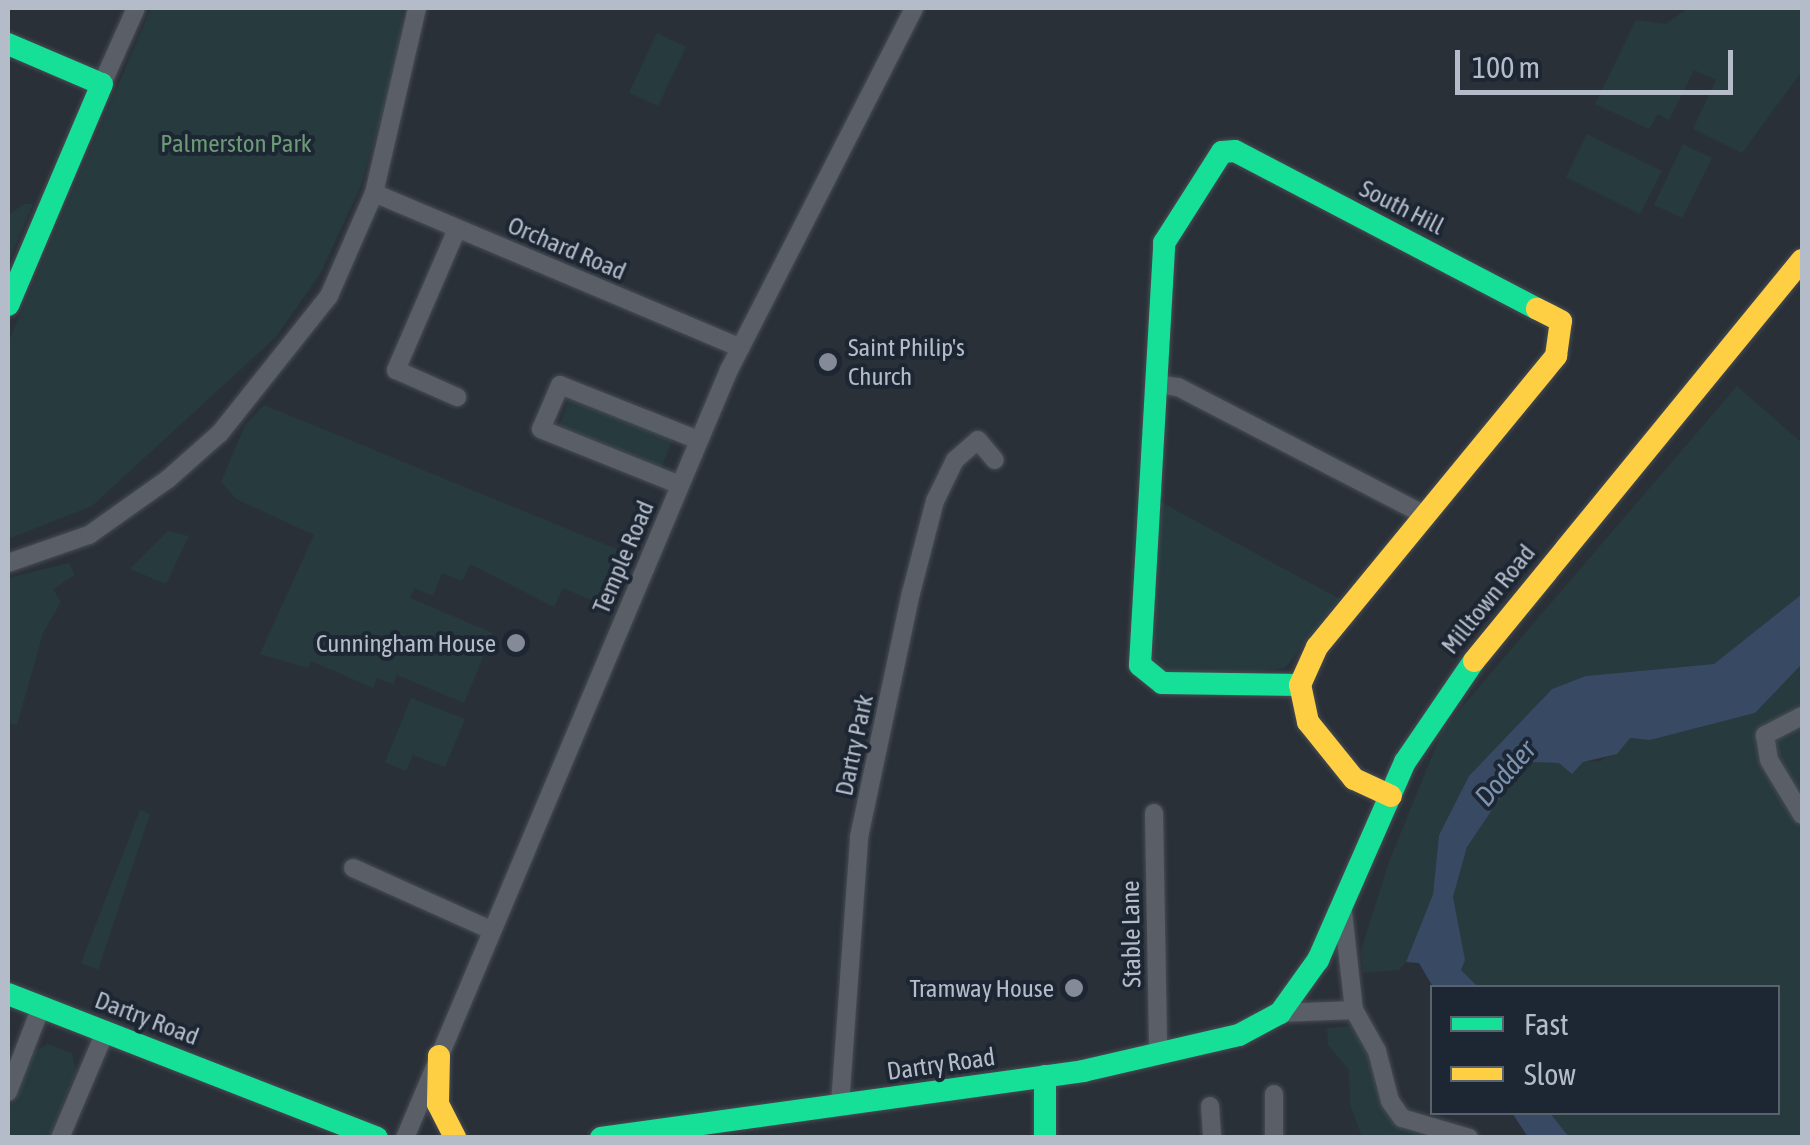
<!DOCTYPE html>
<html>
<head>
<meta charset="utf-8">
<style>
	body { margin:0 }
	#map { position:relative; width:1810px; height:1145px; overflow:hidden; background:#2a3038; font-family:"Asap Condensed",sans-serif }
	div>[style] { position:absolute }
	.green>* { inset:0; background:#273a3e }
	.water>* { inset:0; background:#384963 }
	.roads { filter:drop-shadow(0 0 2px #484c53) drop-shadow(0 0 2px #484c53) }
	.street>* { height:18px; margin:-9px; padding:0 9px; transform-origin:9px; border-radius:9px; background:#5a5e66 }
	.fast>* { height:22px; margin:-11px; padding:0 11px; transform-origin:11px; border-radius:11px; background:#16e098 }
	.slow>* { height:22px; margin:-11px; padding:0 11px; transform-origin:11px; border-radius:11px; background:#ffcf43 }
	.dots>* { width:28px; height:28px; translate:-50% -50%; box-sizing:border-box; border:5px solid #1d2633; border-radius:50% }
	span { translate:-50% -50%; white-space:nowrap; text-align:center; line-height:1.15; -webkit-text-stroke:8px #1d2633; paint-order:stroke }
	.park-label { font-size:25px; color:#6b9a76 }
	.street-label { font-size:25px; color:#b4bcc9 }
	.poi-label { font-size:25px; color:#b4bcc9 }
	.left { translate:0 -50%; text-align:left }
	.right { translate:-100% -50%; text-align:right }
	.water-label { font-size:28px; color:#7c92b1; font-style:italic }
	.frame { position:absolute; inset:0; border:10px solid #b4bcc9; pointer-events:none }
	.legend { position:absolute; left:1430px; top:985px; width:350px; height:130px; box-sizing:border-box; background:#1d2633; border:2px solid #59626f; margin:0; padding:12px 18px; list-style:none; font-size:30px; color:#b4bcc9 }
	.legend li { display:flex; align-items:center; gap:20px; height:50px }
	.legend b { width:50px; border:2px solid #59626f }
	.scale { position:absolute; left:1455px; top:50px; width:278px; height:45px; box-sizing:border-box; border:5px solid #b4bcc9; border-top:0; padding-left:12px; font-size:30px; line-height:35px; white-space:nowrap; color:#b4bcc9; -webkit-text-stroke:8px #1d2633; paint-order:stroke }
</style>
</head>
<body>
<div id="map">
	<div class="green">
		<div style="clip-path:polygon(151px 8px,403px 8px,396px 68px,360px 188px,320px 274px,276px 337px,92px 506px,8px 539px,8px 343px)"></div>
		<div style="clip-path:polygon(1688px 8px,1802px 8px,1802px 71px,1742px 153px,1693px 129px,1716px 80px,1694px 70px,1669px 120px,1658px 114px,1649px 129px,1595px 104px,1636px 20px,1666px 24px)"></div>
		<div style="clip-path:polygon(657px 33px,686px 47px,658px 106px,629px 93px)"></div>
		<div style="clip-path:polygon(1587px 134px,1662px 171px,1640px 214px,1566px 177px)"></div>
		<div style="clip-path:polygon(1683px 144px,1712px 158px,1682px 218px,1654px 205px)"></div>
		<div style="clip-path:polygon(24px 204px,33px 204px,8px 263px,8px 215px)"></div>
		<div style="clip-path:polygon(1737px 386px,1802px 443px,1802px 594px,1714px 664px,1586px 676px,1552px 689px,1469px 776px,1439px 835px,1433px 894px,1406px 962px,1399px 970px,1363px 973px,1361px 950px,1389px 862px,1443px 729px)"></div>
		<div style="clip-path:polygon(570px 397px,673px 439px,660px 470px,558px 429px)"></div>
		<div style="clip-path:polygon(264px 405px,626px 553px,603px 605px,563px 588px,554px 607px,470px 564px,462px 581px,442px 573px,433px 596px,414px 588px,410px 598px,493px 633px,464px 703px,397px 675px,393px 684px,377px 678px,373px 688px,311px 661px,308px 668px,260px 654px,314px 535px,236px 499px,221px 482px,245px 425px)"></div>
		<div style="clip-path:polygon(1157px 500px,1340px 599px,1285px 668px,1224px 676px,1167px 674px,1153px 665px)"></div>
		<div style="clip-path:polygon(168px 531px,189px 536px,166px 584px,130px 569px)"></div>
		<div style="clip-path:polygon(69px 563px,75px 575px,53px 589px,61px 602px,43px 633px,17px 725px,8px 723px,8px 578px)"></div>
		<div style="clip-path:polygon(1802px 664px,1802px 1137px,1569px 1137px,1550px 1113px,1778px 1112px,1778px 988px,1478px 987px,1461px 971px,1453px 897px,1467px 847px,1492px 803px,1534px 762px,1601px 761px,1630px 738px,1650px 740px,1755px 713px)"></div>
		<div style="clip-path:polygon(411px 698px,465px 719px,445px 767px,413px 755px,406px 771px,385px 762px)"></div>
		<div style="clip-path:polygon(140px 810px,150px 814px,98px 970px,81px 963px)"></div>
		<div style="clip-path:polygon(1350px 1026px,1361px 1031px,1420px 1132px,1434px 1137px,1362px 1137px,1350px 1104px,1349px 1070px,1328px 1045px,1327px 1028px)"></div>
		<div style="clip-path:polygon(48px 1044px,72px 1053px,76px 1071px,49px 1137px,8px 1138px,8px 1111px,31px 1053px)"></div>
	</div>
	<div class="water">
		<div style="clip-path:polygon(1802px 594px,1802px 664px,1755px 713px,1650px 740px,1630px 738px,1617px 754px,1583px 762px,1572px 774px,1559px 763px,1534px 762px,1512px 780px,1467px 847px,1453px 897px,1465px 960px,1461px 970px,1478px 987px,1433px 987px,1419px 963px,1406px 962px,1433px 894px,1439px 835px,1469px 776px,1552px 689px,1586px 676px,1714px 664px)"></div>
		<div style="clip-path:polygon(1512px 1113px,1550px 1113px,1569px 1137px,1528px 1137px)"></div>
	</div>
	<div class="roads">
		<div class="street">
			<div style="left:102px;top:84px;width:83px;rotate:-65.9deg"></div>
			<div style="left:374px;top:193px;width:398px;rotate:22.9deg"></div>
			<div style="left:457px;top:229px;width:154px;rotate:113.4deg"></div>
			<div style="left:396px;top:370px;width:67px;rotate:23.9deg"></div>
			<div style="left:1156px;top:384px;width:22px;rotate:8deg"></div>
			<div style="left:1178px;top:387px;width:278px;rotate:27.4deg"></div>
			<div style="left:680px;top:485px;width:150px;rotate:-158.1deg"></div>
			<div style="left:541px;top:429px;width:48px;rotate:-66.6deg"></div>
			<div style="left:560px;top:385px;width:149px;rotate:21.7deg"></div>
			<div style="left:8px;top:563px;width:86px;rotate:-19.1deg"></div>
			<div style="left:89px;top:535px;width:97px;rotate:-35.3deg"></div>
			<div style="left:168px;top:479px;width:69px;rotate:-41.5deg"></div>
			<div style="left:220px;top:433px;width:175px;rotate:-51.5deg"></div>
			<div style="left:329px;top:296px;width:112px;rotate:-66.4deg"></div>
			<div style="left:374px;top:193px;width:190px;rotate:-76.9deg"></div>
			<div style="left:1802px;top:716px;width:42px;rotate:152.8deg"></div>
			<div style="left:1765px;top:735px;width:25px;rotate:81deg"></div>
			<div style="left:1769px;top:760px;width:64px;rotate:59deg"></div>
			<div style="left:1154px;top:813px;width:241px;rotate:89deg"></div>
			<div style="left:353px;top:868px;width:151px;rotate:24.2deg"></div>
			<div style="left:1343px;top:912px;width:99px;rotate:83.6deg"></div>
			<div style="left:1354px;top:1010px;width:47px;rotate:60.7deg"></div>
			<div style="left:1377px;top:1051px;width:52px;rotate:75.4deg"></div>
			<div style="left:1390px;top:1101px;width:21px;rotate:55deg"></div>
			<div style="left:1402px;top:1118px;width:70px;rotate:16.6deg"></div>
			<div style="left:1280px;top:1013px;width:74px;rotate:-2.3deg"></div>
			<div style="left:8px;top:1092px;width:91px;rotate:-68.8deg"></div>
			<div style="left:840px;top:1105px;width:269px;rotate:-85.9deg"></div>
			<div style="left:859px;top:837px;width:249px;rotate:-78deg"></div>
			<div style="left:911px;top:593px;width:95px;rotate:-75.4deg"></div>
			<div style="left:935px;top:501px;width:46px;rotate:-64deg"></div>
			<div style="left:955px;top:460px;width:30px;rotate:-41deg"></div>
			<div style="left:978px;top:440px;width:26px;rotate:50deg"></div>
			<div style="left:1210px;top:1106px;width:32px;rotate:86deg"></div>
			<div style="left:60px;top:1138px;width:115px;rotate:-67deg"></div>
			<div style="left:405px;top:1138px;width:834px;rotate:-67.13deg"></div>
			<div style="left:729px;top:370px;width:407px;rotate:-62.9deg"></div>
			<div style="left:1274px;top:1138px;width:44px;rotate:-90deg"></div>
		</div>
		<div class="fast">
			<div style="left:8px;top:44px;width:102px;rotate:23.1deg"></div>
			<div style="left:102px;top:84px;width:240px;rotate:113deg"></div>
			<div style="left:1300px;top:685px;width:138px;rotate:-179.2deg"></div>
			<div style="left:1162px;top:683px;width:28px;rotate:-141deg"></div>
			<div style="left:1140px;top:665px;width:423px;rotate:-86.7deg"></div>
			<div style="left:1164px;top:243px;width:108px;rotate:-57.5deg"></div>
			<div style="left:1222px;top:152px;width:13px;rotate:-4deg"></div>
			<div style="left:1235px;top:151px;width:341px;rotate:27.6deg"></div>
			<div style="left:8px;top:994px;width:396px;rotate:21.3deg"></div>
			<div style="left:1045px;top:1076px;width:62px;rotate:90deg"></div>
			<div style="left:601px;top:1138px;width:487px;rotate:-7.9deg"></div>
			<div style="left:1083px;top:1071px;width:160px;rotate:-13deg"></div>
			<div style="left:1239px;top:1035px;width:47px;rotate:-28.2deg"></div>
			<div style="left:1280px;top:1013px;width:65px;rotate:-54.4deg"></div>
			<div style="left:1318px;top:960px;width:216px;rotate:-66.3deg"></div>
			<div style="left:1405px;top:762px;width:122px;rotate:-55.7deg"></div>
		</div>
		<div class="slow">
			<div style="left:1474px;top:661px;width:518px;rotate:-50.72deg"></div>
			<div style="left:1391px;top:796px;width:41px;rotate:-155.3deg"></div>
			<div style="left:1354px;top:779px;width:73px;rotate:-128.9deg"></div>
			<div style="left:1308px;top:722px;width:38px;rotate:-102deg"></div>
			<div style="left:1300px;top:685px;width:42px;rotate:-65.9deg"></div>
			<div style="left:1317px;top:647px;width:377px;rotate:-50.6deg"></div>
			<div style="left:1556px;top:356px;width:35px;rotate:-82deg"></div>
			<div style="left:1561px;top:321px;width:27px;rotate:-153deg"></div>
			<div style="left:439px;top:1056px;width:48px;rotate:91.2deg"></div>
			<div style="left:438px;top:1104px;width:38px;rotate:63deg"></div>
		</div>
	</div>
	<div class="dots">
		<div style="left:828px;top:362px;background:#848b96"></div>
		<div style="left:516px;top:643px;background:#848b96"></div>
		<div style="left:1074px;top:988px;background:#848b96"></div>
	</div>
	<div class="park-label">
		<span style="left:236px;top:143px">Palmerston Park</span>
	</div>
	<div class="street-label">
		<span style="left:1402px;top:207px;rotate:27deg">South Hill</span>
		<span style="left:567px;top:248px;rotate:23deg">Orchard Road</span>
		<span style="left:623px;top:557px;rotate:-67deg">Temple Road</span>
		<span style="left:1488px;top:599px;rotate:-51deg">Milltown Road</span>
		<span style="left:854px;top:745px;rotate:-78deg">Dartry Park</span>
		<span style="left:1131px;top:934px;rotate:-91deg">Stable Lane</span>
		<span style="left:147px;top:1018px;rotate:21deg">Dartry Road</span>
		<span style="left:941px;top:1064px;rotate:-8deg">Dartry Road</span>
	</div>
	<div class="poi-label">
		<span class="left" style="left:848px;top:362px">Saint Philip's<br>Church</span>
		<span class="right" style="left:496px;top:643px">Cunningham House</span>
		<span class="right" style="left:1054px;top:988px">Tramway House</span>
	</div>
	<div class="water-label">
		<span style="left:1505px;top:773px;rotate:-49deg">Dodder</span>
	</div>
	<div class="frame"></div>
	<ul class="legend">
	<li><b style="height:12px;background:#16e098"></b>Fast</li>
	<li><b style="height:12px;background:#ffcf43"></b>Slow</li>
	</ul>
	<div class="scale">100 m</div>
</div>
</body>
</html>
